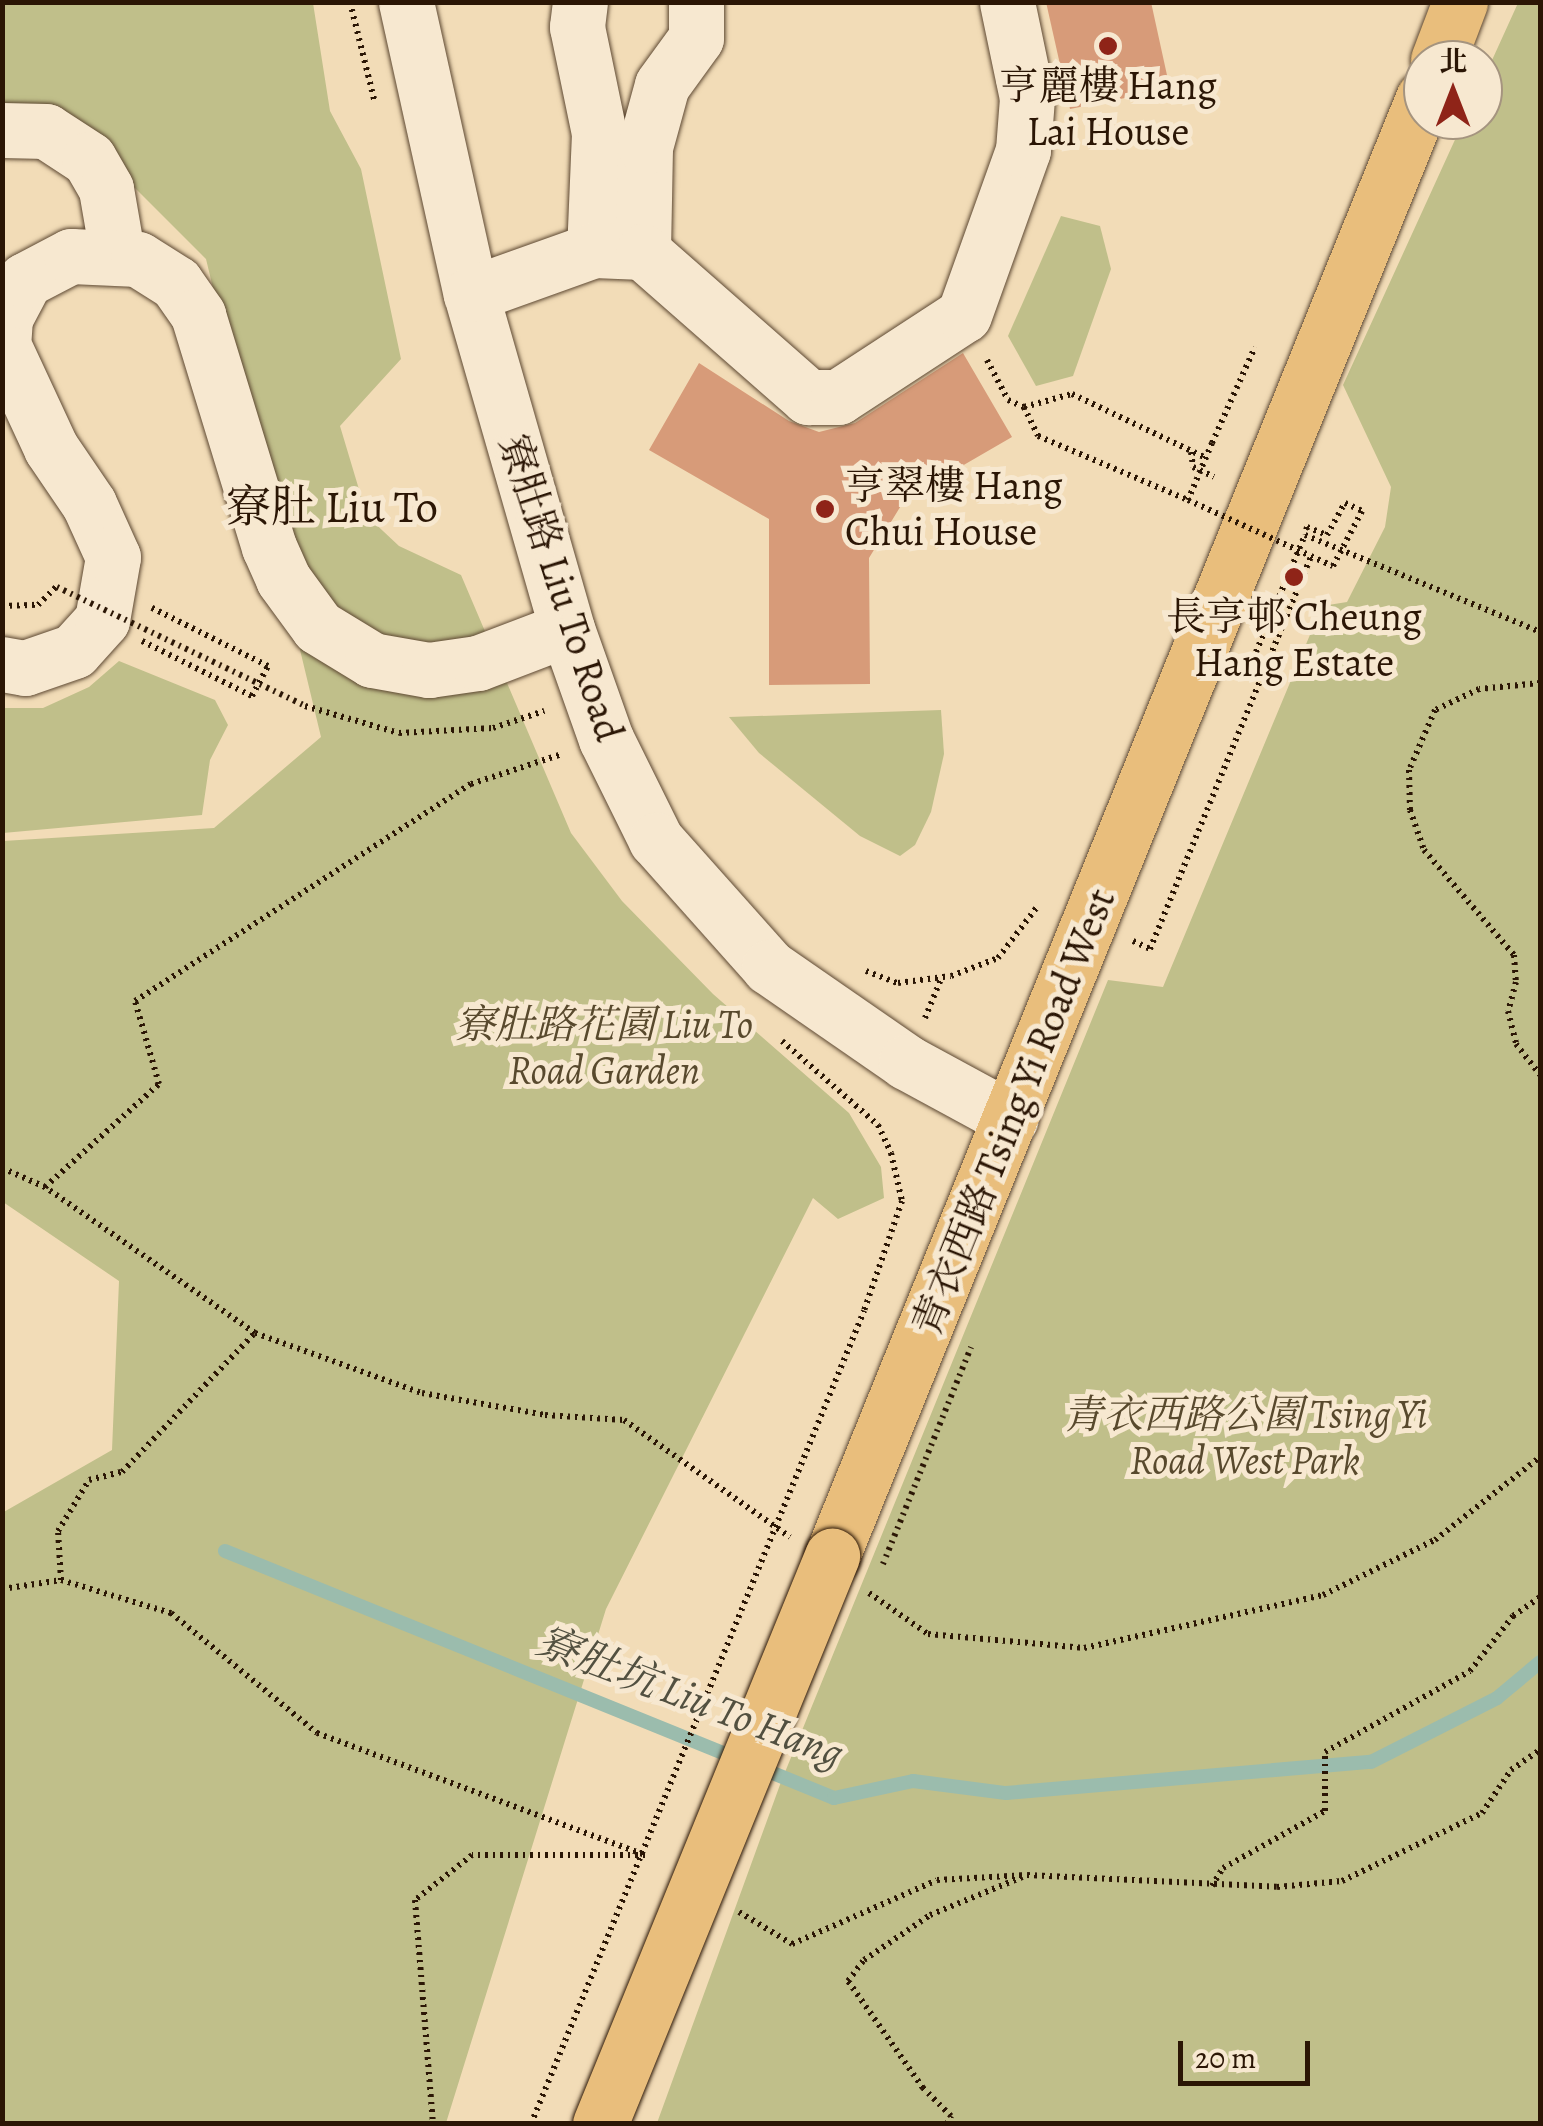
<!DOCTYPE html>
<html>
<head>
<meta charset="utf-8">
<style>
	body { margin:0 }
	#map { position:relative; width:1543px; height:2126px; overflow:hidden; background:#f2dcb7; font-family:Alegreya,"Noto Serif TC",serif }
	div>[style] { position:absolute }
	.green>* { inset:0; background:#c0bf8a }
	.stream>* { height:14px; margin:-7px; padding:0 7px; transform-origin:7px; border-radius:7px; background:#9bbcad }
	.building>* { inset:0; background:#d79b79 }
	.path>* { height:6px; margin-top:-3px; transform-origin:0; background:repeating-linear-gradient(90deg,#2b1605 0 2.5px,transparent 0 7.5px) }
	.roads { filter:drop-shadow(0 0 2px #5d4832) drop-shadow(0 0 2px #5d4832) }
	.minor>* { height:55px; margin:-27.5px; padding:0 27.5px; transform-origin:27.5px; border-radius:27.5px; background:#f7e8d0 }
	.major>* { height:55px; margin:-27.5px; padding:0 27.5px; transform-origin:27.5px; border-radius:27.5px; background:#e9be7c }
	.path-bridge>* { height:6px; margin-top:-3px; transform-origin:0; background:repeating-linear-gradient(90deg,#2b1605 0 2.5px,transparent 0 7.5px) }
	.bridges { filter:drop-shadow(0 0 2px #2b1605) drop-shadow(0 0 2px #2b1605) }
	.major-bridge>* { height:55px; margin:-27.5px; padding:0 27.5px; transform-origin:27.5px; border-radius:27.5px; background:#e9be7c }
	.dots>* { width:28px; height:28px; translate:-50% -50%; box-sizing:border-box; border:5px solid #f7e8d0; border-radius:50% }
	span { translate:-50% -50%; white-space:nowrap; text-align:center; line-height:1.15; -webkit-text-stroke:10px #f7e8d0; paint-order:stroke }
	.poi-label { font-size:40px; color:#2b1605 }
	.left { translate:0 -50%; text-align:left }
	.street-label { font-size:40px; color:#2b1605 }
	.park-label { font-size:40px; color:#58492d; font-style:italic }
	.water-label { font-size:42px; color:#525040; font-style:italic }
	.quarter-label { font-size:45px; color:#2b1605 }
	.frame { position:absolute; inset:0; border:5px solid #2b1605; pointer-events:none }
	.north { position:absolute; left:1403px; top:40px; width:100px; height:100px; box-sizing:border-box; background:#f7e8d0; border:2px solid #a5947f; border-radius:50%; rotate:0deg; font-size:28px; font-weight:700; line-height:40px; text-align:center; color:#2b1605 }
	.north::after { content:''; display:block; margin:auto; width:35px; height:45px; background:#8f2418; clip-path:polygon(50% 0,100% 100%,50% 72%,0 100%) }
	.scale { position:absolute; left:1178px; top:2041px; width:132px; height:45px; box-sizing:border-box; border:5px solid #2b1605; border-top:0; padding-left:12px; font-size:30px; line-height:35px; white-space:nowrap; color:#2b1605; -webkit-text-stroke:8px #f7e8d0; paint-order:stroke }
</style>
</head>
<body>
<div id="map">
	<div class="green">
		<div style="clip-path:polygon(3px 3px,313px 3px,330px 111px,361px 169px,401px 359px,340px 426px,367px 516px,399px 546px,461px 575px,571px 833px,622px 901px,713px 994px,849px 1113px,881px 1167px,884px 1198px,838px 1219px,813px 1198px,606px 1609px,446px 2123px,3px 2123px,2px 1513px,112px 1450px,119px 1281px,3px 1202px,3px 841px,214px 828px,321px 737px,206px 259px,58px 111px,3px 128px)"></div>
		<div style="clip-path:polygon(1518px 3px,1540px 3px,1540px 2123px,657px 2123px,781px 1782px,1108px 980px,1163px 987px,1322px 606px,1347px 602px,1385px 527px,1391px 487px,1343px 385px,1464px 120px,1483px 120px,1483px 80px)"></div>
		<div style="clip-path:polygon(1061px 216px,1100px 226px,1111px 269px,1073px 376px,1036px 386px,1008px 336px)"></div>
		<div style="clip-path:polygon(119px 661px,215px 700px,228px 725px,210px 760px,202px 815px,3px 833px,3px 708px,43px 708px,89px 687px)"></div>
		<div style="clip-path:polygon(941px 710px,944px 754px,931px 812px,915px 845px,900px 856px,860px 836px,759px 753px,729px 717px)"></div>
	</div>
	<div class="stream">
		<div style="left:225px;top:1551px;width:554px;rotate:22.07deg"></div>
		<div style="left:758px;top:1767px;width:82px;rotate:22.2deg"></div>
		<div style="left:834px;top:1798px;width:81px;rotate:-12.1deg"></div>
		<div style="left:913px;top:1781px;width:94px;rotate:7.4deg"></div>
		<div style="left:1006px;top:1793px;width:366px;rotate:-4.9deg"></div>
		<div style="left:1371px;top:1762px;width:141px;rotate:-26.9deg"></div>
		<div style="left:1497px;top:1698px;width:56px;rotate:-39.9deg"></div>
	</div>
	<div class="building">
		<div style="clip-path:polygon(1046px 2px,1151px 2px,1170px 89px,1070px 109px)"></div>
		<div style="clip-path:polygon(963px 353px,1012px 437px,905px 499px,869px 558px,870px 684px,769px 685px,769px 519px,649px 450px,699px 363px,789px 421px,819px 432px,855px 423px)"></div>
	</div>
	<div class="path">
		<div style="left:350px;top:2px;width:104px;rotate:76.1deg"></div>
		<div style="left:987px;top:360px;width:45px;rotate:62.3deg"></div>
		<div style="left:1008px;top:400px;width:17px;rotate:24deg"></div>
		<div style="left:1024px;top:407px;width:32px;rotate:64deg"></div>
		<div style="left:1038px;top:436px;width:163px;rotate:23.1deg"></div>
		<div style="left:1024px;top:407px;width:50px;rotate:-15.2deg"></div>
		<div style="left:1072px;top:394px;width:148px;rotate:25.5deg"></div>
		<div style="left:1212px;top:443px;width:105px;rotate:-65.9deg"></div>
		<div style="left:1191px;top:452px;width:15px;rotate:82deg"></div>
		<div style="left:1193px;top:467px;width:23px;rotate:25deg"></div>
		<div style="left:1307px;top:527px;width:8px;rotate:104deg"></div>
		<div style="left:1305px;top:535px;width:254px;rotate:22.4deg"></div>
		<div style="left:1307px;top:527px;width:22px;rotate:22deg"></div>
		<div style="left:1327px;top:535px;width:37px;rotate:-61deg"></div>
		<div style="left:1345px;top:503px;width:19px;rotate:25deg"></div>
		<div style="left:1362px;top:511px;width:43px;rotate:117.8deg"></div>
		<div style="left:2px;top:606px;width:36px;rotate:-2deg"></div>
		<div style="left:38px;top:605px;width:27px;rotate:-45deg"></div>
		<div style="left:142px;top:641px;width:123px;rotate:26.6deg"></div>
		<div style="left:252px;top:696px;width:34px;rotate:-62deg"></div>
		<div style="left:268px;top:666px;width:130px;rotate:-153.4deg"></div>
		<div style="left:1256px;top:652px;width:127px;rotate:-67.3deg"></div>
		<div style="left:1540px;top:683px;width:61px;rotate:174.4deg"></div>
		<div style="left:1479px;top:689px;width:49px;rotate:154.5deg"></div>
		<div style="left:1435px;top:710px;width:65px;rotate:113.4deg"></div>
		<div style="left:1409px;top:770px;width:40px;rotate:88.6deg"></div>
		<div style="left:1410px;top:810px;width:42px;rotate:70.7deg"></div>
		<div style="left:1424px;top:850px;width:138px;rotate:49.4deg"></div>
		<div style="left:1514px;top:955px;width:27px;rotate:86deg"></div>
		<div style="left:1516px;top:982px;width:30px;rotate:105deg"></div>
		<div style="left:1508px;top:1011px;width:34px;rotate:76deg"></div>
		<div style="left:1516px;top:1044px;width:39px;rotate:52deg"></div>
		<div style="left:493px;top:728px;width:54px;rotate:-18.4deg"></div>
		<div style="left:1133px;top:941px;width:19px;rotate:25deg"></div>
		<div style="left:1150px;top:949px;width:425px;rotate:-67.7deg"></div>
		<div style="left:866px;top:971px;width:34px;rotate:21deg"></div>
		<div style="left:898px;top:983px;width:53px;rotate:-7.5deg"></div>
		<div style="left:951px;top:976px;width:50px;rotate:-21deg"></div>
		<div style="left:998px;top:958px;width:64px;rotate:-52.6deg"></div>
		<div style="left:925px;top:1018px;width:42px;rotate:-67.7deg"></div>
		<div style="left:782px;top:1041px;width:128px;rotate:41.2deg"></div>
		<div style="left:878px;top:1125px;width:31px;rotate:65deg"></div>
		<div style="left:891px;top:1153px;width:49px;rotate:77.1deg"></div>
		<div style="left:902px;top:1201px;width:116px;rotate:109.1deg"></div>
		<div style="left:2px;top:1168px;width:47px;rotate:23.8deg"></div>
		<div style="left:255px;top:1333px;width:177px;rotate:19.8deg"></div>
		<div style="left:422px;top:1393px;width:125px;rotate:10.1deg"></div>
		<div style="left:545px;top:1415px;width:79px;rotate:3.6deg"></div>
		<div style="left:624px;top:1420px;width:203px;rotate:35.2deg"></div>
		<div style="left:61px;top:1580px;width:49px;rotate:-93.5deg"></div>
		<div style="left:58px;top:1531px;width:60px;rotate:-58.7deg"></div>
		<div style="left:89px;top:1480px;width:34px;rotate:-14deg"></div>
		<div style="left:122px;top:1472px;width:192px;rotate:-46.3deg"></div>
		<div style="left:255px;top:1333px;width:256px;rotate:-145.2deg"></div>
		<div style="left:45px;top:1187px;width:154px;rotate:-42.1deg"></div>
		<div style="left:159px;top:1084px;width:86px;rotate:-106.1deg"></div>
		<div style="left:135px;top:1001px;width:400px;rotate:-32.9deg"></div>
		<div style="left:471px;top:784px;width:93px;rotate:-18.2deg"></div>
		<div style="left:2px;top:1589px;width:60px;rotate:-8.7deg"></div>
		<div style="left:61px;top:1580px;width:115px;rotate:16.7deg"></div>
		<div style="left:171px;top:1613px;width:189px;rotate:39.4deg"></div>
		<div style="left:317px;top:1733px;width:350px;rotate:20.4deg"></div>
		<div style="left:645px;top:1855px;width:173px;rotate:180deg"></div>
		<div style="left:472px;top:1855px;width:73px;rotate:141.7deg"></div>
		<div style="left:415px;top:1900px;width:225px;rotate:85.4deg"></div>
		<div style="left:869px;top:1593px;width:72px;rotate:34.8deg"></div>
		<div style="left:928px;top:1634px;width:157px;rotate:5.1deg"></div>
		<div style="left:1084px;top:1648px;width:245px;rotate:-12.5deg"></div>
		<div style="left:1323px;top:1595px;width:125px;rotate:-26.2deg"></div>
		<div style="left:1435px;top:1540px;width:134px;rotate:-38.3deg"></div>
		<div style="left:1212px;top:1886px;width:21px;rotate:-59deg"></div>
		<div style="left:1223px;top:1868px;width:117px;rotate:-29.2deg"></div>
		<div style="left:1325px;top:1811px;width:59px;rotate:-90deg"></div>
		<div style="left:1325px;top:1752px;width:166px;rotate:-29.2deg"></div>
		<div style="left:1470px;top:1671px;width:70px;rotate:-52deg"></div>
		<div style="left:1513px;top:1616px;width:33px;rotate:-35deg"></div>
		<div style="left:739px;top:1912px;width:62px;rotate:31.1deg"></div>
		<div style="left:792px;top:1944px;width:158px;rotate:-23.8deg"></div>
		<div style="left:937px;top:1880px;width:90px;rotate:-3.2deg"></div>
		<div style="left:1027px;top:1875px;width:250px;rotate:2.7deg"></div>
		<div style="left:1277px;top:1887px;width:65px;rotate:-5.3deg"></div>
		<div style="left:1342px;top:1881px;width:156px;rotate:-25.9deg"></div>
		<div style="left:1482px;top:1813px;width:52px;rotate:-56deg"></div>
		<div style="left:1511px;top:1770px;width:35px;rotate:-35deg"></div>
		<div style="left:947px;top:2124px;width:9px;rotate:-63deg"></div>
		<div style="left:951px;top:2116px;width:40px;rotate:-135deg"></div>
		<div style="left:923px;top:2088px;width:131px;rotate:-125deg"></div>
		<div style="left:848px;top:1981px;width:26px;rotate:-53deg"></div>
		<div style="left:864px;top:1960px;width:80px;rotate:-34.3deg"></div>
		<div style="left:930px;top:1915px;width:100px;rotate:-22.4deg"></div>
	</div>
	<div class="roads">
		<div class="minor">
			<div style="left:406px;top:2px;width:299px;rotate:77.5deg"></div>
			<div style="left:471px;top:294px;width:348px;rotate:74deg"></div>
			<div style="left:567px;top:629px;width:117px;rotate:70.5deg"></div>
			<div style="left:606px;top:739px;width:113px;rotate:63.7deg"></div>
			<div style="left:656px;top:840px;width:170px;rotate:48.3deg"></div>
			<div style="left:769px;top:967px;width:167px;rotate:34.7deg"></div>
			<div style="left:906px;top:1062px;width:119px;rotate:28.5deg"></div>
			<div style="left:580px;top:2px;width:25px;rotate:97deg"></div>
			<div style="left:577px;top:27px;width:108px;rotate:78.3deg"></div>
			<div style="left:599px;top:133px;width:117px;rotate:92.4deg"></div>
			<div style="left:2px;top:130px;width:44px;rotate:1.3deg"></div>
			<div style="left:46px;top:131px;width:51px;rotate:33.1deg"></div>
			<div style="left:89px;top:159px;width:34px;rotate:60deg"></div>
			<div style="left:106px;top:189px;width:65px;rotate:80.2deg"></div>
			<div style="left:643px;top:252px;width:105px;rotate:-88.9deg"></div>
			<div style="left:645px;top:147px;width:64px;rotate:-74.7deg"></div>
			<div style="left:662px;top:85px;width:58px;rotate:-54.1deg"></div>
			<div style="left:696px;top:38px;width:36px;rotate:-90deg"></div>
			<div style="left:471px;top:294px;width:131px;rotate:-19.7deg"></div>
			<div style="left:594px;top:250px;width:49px;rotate:2.3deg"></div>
			<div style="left:643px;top:252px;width:220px;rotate:41.3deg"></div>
			<div style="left:808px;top:397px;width:30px"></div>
			<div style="left:838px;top:397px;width:150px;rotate:-33.1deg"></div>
			<div style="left:964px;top:315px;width:175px;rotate:-70.3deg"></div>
			<div style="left:1023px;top:150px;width:52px;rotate:-85.6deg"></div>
			<div style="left:1027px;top:98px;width:98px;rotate:-101.8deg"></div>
			<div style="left:2px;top:361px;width:43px;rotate:-86deg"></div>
			<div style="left:5px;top:318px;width:43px;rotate:-62.2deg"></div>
			<div style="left:25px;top:280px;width:52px;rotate:-27.6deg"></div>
			<div style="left:71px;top:256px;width:67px;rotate:2.6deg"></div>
			<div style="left:138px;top:259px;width:45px;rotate:32.3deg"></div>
			<div style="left:176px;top:283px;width:39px;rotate:55deg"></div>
			<div style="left:198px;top:315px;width:243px;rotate:73deg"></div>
			<div style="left:269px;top:547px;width:35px;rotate:66deg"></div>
			<div style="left:283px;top:579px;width:59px;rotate:53.9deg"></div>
			<div style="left:318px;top:627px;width:63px;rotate:31.4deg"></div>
			<div style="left:372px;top:660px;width:58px;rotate:10deg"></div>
			<div style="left:429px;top:670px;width:49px;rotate:-8.1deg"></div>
			<div style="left:478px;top:663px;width:95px;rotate:-20.9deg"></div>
			<div style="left:2px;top:664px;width:23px;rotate:10deg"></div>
			<div style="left:25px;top:668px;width:52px;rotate:-19.1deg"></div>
			<div style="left:74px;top:651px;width:42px;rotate:-47.9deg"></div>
			<div style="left:102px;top:620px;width:64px;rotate:-80.1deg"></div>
			<div style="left:113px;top:557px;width:58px;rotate:-114.4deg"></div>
			<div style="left:89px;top:504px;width:68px;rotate:-124.2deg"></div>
			<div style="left:51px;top:448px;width:105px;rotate:-114.9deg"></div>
		</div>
		<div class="major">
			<div style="left:1438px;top:60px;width:62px;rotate:-69.2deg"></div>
			<div style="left:832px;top:1556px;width:1573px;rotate:-67.93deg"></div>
		</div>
	</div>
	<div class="path-bridge">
		<div style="left:1212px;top:443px;width:62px;rotate:112.8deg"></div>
		<div style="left:1188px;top:500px;width:159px;rotate:24.5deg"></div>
		<div style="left:1333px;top:566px;width:19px;rotate:-62deg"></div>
		<div style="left:57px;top:587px;width:275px;rotate:25.6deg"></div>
		<div style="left:305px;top:706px;width:98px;rotate:16deg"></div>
		<div style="left:399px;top:733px;width:94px;rotate:-3deg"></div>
		<div style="left:883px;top:1564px;width:234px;rotate:-67.9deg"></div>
		<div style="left:531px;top:2124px;width:879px;rotate:-67.73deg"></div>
	</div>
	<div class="bridges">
		<div class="major-bridge">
			<div style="left:600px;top:2124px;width:614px;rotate:-67.78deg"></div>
		</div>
	</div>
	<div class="dots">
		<div style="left:1108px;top:46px;background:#8f2418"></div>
		<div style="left:825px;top:509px;background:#8f2418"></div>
		<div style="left:1294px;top:577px;background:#8f2418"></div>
	</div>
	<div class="poi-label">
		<span style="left:1108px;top:109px">亨麗樓 Hang<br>Lai House</span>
		<span class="left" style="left:845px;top:509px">亨翠樓 Hang<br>Chui House</span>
		<span style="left:1294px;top:640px">長亨邨 Cheung<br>Hang Estate</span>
	</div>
	<div class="street-label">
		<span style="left:561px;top:588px;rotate:72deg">寮肚路 Liu To Road</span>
		<span style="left:1014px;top:1112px;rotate:-68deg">青衣西路 Tsing Yi Road West</span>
	</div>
	<div class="park-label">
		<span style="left:604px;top:1048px">寮肚路花園 Liu To<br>Road Garden</span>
		<span style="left:1245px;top:1438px">青衣西路公園 Tsing Yi<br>Road West Park</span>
	</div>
	<div class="water-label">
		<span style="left:690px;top:1697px;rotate:21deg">寮肚坑 Liu To Hang</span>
	</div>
	<div class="quarter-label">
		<span style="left:332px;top:508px">寮肚 Liu To</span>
	</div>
	<div class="frame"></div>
	<div class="north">北</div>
	<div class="scale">20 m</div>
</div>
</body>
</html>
